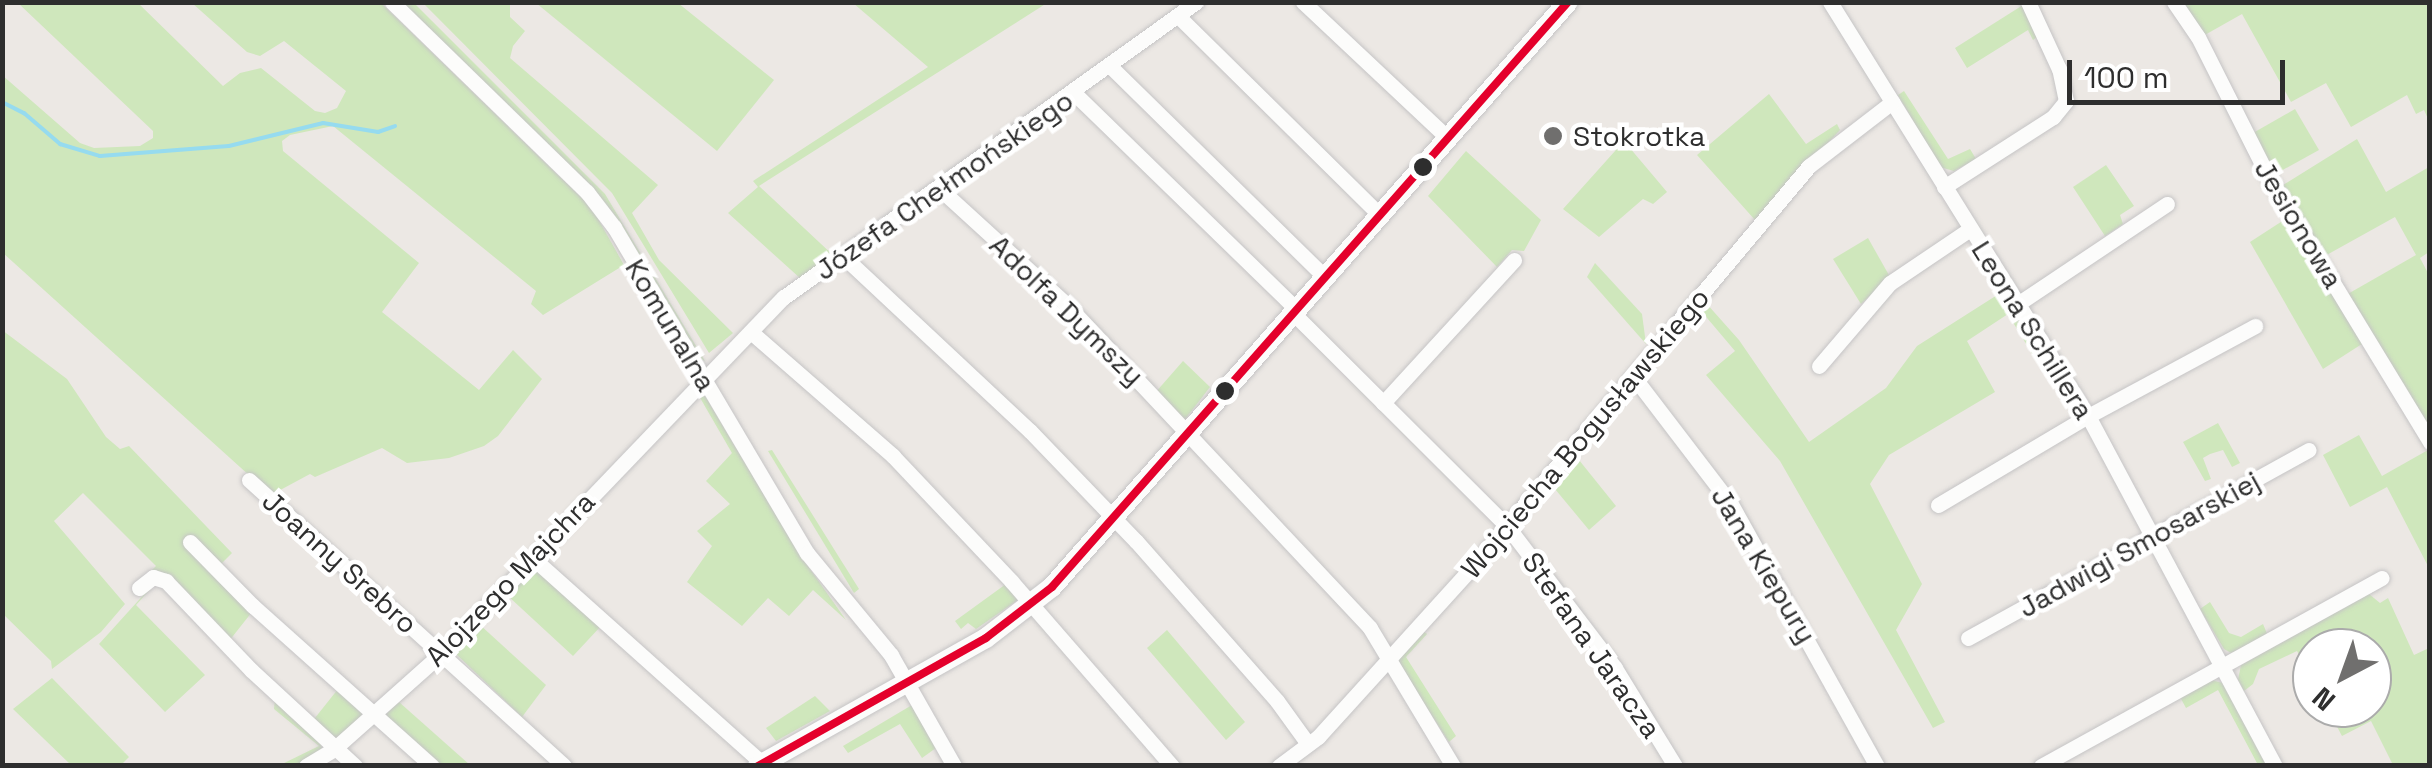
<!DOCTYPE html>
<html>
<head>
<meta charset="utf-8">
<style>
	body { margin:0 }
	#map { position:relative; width:2432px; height:768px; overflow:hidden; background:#ece8e4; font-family:"Space Grotesk",sans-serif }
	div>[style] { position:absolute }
	.green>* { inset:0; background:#cfe7bc }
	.stream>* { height:4px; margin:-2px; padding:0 2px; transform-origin:2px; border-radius:2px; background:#96dbef }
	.roads { filter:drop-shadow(0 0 2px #c5c4c5) drop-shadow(0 0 2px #c5c4c5) }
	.minor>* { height:15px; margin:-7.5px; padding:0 7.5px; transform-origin:7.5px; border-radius:7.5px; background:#fcfcfb }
	.tertiary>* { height:20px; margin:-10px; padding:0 10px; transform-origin:10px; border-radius:10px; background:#fcfcfb }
	.bus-1>* { height:8px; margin:-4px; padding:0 4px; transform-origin:4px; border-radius:4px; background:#e4002b }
	.dots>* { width:28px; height:28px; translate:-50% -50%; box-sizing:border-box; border:5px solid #fff; border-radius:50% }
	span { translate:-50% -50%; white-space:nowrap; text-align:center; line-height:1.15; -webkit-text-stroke:9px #fff; paint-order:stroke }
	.poi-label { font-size:28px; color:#2e2e2e }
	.left { translate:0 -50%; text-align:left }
	.street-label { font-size:28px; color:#2e2e2e }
	.frame { position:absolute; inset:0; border:5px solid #2e2e2e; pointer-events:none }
	.north { position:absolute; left:2292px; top:628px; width:100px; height:100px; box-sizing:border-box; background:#fff; border:2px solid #ababab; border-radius:50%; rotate:221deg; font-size:28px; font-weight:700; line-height:40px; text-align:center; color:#2e2e2e }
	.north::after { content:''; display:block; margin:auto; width:35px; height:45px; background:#706f6e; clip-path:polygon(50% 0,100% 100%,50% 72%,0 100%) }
	.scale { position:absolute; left:2067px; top:60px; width:218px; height:45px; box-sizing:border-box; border:5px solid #2e2e2e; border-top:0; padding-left:12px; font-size:30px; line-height:35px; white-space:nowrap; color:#2e2e2e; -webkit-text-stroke:8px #fff; paint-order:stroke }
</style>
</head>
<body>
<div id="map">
	<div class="green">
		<div style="clip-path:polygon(18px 3px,138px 3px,223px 86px,240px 73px,261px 68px,315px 111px,325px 113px,337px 108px,346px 91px,284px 41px,260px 56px,247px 52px,192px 3px,381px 3px,592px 208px,624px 265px,543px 315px,531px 304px,536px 291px,333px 126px,290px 135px,282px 141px,283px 151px,419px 263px,382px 312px,479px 390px,513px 350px,542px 379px,498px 436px,484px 446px,449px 458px,407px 463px,382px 448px,315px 477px,310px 474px,271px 495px,3px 253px,2px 75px,80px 143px,94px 148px,140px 146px,153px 138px,153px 131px)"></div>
		<div style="clip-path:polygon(403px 3px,414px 3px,605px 194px,705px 361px,699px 358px,614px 216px)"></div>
		<div style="clip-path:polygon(423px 3px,510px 3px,510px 17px,525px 31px,513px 46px,510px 58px,658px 185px,632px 213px,659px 260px,733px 333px,709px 353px,612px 193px)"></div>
		<div style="clip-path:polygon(536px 3px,678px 3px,774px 80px,717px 151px)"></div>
		<div style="clip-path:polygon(853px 3px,1047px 3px,759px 186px,835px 257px,801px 279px,728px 213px,758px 187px,753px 181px,928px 67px)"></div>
		<div style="clip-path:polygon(2179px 3px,2429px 3px,2429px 121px,2424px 110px,2416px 114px,2407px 95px,2351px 127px,2326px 83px,2291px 102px,2242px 14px,2203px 36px)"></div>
		<div style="clip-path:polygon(2023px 5px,2037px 37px,2033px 40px,2028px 30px,1967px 68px,1955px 48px)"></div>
		<div style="clip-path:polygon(1904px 91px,1948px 159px,1970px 149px,1976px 159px,1954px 171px,1940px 167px,1898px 95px)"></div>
		<div style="clip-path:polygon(1769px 94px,1806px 144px,1837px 124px,1840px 130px,1755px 220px,1697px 155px)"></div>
		<div style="clip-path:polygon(2295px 109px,2319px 150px,2279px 172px,2273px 171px,2253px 133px)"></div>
		<div style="clip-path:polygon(2357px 139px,2386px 192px,2429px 167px,2429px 252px,2420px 258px,2429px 275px,2429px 435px,2346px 295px,2416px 255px,2395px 217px,2323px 257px,2282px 190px,2283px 185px)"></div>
		<div style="clip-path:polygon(1624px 141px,1667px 192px,1653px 204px,1643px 199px,1599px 237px,1563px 209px)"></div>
		<div style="clip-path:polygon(1466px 151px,1541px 220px,1524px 251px,1512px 250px,1497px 267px,1428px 196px)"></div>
		<div style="clip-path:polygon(2106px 165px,2134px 206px,2120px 215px,2123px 224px,2105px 236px,2073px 187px)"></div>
		<div style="clip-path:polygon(2287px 218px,2365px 342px,2323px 369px,2250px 242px)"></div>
		<div style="clip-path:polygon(1868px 238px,1890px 277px,1861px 304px,1833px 259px)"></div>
		<div style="clip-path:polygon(1595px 263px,1642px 314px,1646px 344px,1587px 277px)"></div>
		<div style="clip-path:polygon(2005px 290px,2048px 361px,2040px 367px,2008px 314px,1967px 341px,1995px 392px,1889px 455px,1870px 484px,1922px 584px,1896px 630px,1945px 722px,1933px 728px,1780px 461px,1706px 375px,1735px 351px,1702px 312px,1706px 303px,1739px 340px,1809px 442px,1886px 388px,1917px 346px)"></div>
		<div style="clip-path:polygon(2px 330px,67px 379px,106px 437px,120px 449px,129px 446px,232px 553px,219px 566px,252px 612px,229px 641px,148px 574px,156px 566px,83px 493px,54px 521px,125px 604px,101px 632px,52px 669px,51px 661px,3px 614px)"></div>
		<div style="clip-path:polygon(1183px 361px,1210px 387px,1183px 422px,1155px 393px)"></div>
		<div style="clip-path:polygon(699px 396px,705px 396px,798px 552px,846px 620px,813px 590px,789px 616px,768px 598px,742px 626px,687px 582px,712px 546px,697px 531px,730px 504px,706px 481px,732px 453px)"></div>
		<div style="clip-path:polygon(2218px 423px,2240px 463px,2232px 467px,2223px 450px,2210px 454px,2203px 458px,2211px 479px,2205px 481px,2183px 442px)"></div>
		<div style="clip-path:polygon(2359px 435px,2382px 476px,2428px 450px,2429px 568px,2387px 487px,2350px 507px,2323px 455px)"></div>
		<div style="clip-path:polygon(772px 450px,859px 589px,854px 593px,768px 451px)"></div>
		<div style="clip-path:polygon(1579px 460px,1616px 506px,1589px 530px,1555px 489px)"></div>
		<div style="clip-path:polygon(539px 569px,602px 625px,573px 656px,508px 596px,533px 570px)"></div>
		<div style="clip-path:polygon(157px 580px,275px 700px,288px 715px,321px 742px,322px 751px,297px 765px,280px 765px,319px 746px,274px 709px,275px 699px,157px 582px,136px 605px,205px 675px,165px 712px,99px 644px)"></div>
		<div style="clip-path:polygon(1006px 584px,1019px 599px,976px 629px,968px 623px,961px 629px,955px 621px)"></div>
		<div style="clip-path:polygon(2369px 594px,2380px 603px,2388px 598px,2414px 655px,2429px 648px,2429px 765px,2393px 765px,2371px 721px,2342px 736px,2327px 708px,2372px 708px,2372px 648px,2312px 648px,2312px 679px,2297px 651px,2259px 669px,2253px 684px,2244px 691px,2238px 680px,2241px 665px)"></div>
		<div style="clip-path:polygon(2210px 602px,2229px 633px,2241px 637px,2263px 624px,2268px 636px,2231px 653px,2224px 649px,2200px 609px)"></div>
		<div style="clip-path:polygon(479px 624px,546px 685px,522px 717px,455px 653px)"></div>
		<div style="clip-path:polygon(1167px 630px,1245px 722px,1226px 740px,1147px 648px)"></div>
		<div style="clip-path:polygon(1423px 631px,1427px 634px,1406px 657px,1456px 736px,1449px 742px,1399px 665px,1398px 658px)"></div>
		<div style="clip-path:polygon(52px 678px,129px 757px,121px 765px,71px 765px,13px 709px)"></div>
		<div style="clip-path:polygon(2211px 680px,2223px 683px,2268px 765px,2258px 765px,2218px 690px,2186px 708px,2180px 697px)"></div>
		<div style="clip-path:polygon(338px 689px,363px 715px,336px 739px,311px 723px)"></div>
		<div style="clip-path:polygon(815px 696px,830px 711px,776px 741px,766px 728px)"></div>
		<div style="clip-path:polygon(399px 702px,470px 765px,435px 765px,385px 715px)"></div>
		<div style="clip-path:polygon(912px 705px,936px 748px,922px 758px,900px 724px,848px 753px,843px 746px)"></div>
	</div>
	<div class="stream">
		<div style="left:2px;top:102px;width:25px;rotate:27deg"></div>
		<div style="left:24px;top:113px;width:48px;rotate:40.7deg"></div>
		<div style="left:60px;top:144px;width:42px;rotate:16.7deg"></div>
		<div style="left:100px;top:156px;width:129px;rotate:-4.4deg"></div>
		<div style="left:229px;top:146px;width:97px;rotate:-13.7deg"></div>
		<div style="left:323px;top:123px;width:56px;rotate:9.3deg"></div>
		<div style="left:378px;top:132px;width:18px;rotate:-19deg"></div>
	</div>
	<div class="roads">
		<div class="minor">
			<div style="left:392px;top:2px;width:272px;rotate:44.3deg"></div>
			<div style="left:587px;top:192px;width:44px;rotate:52.4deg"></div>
			<div style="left:614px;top:227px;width:379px;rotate:59.4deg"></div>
			<div style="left:807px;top:553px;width:132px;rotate:50.5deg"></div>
			<div style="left:891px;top:655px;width:128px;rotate:60.4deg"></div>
			<div style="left:1303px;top:2px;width:200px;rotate:43.2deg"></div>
			<div style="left:1830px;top:2px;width:488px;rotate:58.1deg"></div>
			<div style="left:2088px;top:416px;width:397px;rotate:61.9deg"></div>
			<div style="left:2174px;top:2px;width:42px;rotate:55.6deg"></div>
			<div style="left:2198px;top:37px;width:153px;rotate:63.3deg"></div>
			<div style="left:2267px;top:174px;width:314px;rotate:58.7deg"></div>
			<div style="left:1178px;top:16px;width:285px;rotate:44.6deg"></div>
			<div style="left:1111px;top:67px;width:301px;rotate:44.5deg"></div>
			<div style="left:1074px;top:93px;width:313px;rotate:44.2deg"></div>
			<div style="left:1944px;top:187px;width:130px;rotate:-32.7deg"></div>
			<div style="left:2053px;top:117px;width:21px;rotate:-51deg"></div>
			<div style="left:2066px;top:101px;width:33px;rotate:-102deg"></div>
			<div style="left:2059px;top:69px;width:74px;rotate:-114.8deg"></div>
			<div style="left:940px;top:189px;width:171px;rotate:42.4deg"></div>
			<div style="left:1066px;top:304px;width:444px;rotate:46.8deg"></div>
			<div style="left:1370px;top:628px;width:161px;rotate:59deg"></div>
			<div style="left:844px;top:257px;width:255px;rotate:43.1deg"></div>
			<div style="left:1030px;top:431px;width:153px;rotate:46.1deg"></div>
			<div style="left:1136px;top:541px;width:213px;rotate:48.6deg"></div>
			<div style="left:1277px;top:701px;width:53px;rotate:54.2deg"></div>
			<div style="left:2019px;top:303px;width:178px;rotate:-33.8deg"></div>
			<div style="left:1295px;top:315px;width:299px;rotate:44.9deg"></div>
			<div style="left:1507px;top:526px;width:178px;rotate:52.7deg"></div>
			<div style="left:1615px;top:668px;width:115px;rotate:58.5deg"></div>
			<div style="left:751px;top:332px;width:189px;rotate:41.1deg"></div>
			<div style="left:893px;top:456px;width:173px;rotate:46.6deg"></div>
			<div style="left:1012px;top:582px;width:244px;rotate:49deg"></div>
			<div style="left:1819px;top:366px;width:109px;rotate:-49.5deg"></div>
			<div style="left:1890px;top:283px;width:97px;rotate:-34deg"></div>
			<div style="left:1633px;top:376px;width:161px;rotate:52.6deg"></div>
			<div style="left:1731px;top:504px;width:300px;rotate:60.9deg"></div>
			<div style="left:1383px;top:403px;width:194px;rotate:-47.5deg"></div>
			<div style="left:249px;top:480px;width:425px;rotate:42.2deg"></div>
			<div style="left:1938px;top:505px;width:174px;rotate:-30.7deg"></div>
			<div style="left:2088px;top:416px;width:190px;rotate:-28.3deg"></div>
			<div style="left:190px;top:542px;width:90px;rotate:45.5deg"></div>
			<div style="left:253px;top:606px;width:240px;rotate:41.8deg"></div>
			<div style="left:535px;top:560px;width:305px;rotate:41.8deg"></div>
			<div style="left:139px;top:588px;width:18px;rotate:-38deg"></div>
			<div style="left:153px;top:577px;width:14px;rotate:17deg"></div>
			<div style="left:166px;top:581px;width:123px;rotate:46.3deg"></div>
			<div style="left:251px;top:670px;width:142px;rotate:42.7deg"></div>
			<div style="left:1968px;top:638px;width:389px;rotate:-28.9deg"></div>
			<div style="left:306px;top:766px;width:33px;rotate:-31deg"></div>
			<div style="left:334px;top:749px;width:146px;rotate:-41.7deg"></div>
			<div style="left:443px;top:652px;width:492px;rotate:-46.2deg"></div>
			<div style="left:784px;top:297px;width:507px;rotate:-35.6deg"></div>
			<div style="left:1279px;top:766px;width:49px;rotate:-36.6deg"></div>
			<div style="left:1318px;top:737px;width:232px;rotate:-47.8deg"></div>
			<div style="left:1474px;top:565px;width:521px;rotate:-49.98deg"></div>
			<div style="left:1809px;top:166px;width:105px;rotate:-37.6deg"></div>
			<div style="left:2041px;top:766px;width:389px;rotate:-28.9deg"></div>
		</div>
		<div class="tertiary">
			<div style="left:758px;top:766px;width:261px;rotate:-29.3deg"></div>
			<div style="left:986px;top:638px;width:83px;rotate:-37.7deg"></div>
			<div style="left:1052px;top:587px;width:780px;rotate:-48.59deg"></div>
		</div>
	</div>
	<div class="bus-1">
		<div style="left:758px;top:766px;width:261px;rotate:-29.3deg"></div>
		<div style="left:986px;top:638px;width:83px;rotate:-37.7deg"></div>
		<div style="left:1052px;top:587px;width:780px;rotate:-48.59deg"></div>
	</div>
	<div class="dots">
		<div style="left:1553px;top:136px;background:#706f6e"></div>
		<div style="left:1423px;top:167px;background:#2e2e2e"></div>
		<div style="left:1225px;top:391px;background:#2e2e2e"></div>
	</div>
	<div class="poi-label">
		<span class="left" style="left:1573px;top:136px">Stokrotka</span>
	</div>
	<div class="street-label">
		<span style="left:944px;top:185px;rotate:-35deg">Józefa Chełmońskiego</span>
		<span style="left:2299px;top:224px;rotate:59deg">Jesionowa</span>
		<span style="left:1067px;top:310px;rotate:44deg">Adolfa Dymszy</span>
		<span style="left:671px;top:325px;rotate:59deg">Komunalna</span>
		<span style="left:2033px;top:330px;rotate:58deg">Leona Schillera</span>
		<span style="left:1585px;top:433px;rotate:-50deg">Wojciecha Bogusławskiego</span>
		<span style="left:2139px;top:544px;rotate:-29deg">Jadwigi Smosarskiej</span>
		<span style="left:340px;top:562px;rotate:42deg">Joanny Srebro</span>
		<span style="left:1764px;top:565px;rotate:59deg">Jana Kiepury</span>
		<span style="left:510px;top:579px;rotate:-46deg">Alojzego Majchra</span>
		<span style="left:1592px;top:645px;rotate:55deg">Stefana Jaracza</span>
	</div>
	<div class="frame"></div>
	<div class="north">N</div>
	<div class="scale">100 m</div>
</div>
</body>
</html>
